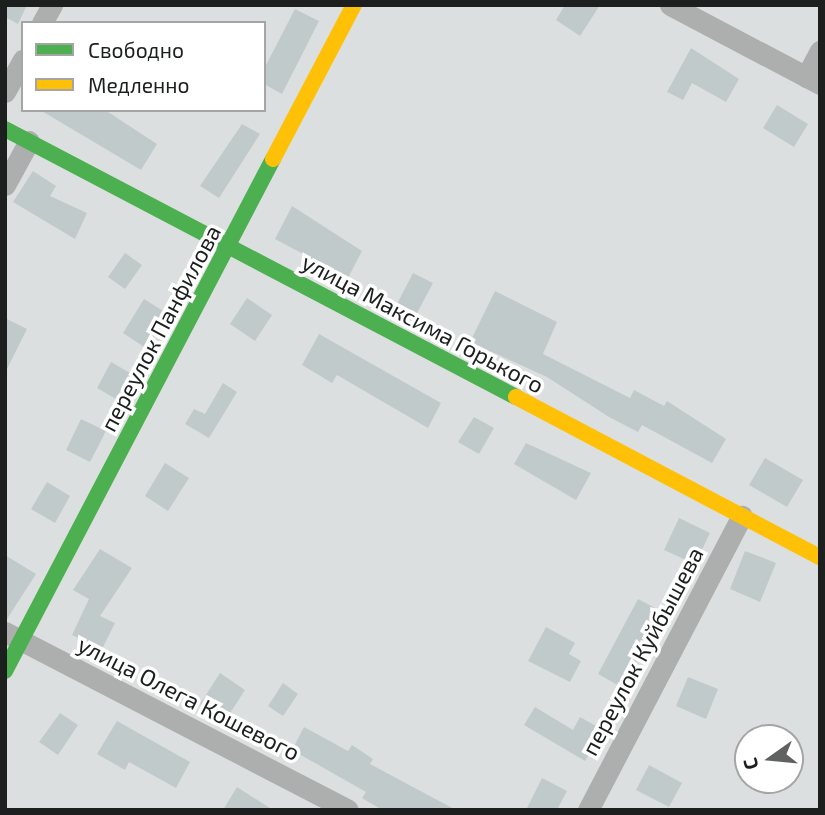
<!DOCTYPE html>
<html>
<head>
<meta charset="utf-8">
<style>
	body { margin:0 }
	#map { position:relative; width:825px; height:815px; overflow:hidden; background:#dcdfdf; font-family:"Exo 2",sans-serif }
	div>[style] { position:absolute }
	.building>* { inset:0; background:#c1caca }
	.street>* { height:21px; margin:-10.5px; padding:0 10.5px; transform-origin:10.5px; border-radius:10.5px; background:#adaeae }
	.fast>* { height:16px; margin:-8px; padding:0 8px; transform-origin:8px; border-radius:8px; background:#4caf50 }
	.slow>* { height:16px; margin:-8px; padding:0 8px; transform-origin:8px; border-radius:8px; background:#ffc107 }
	span { translate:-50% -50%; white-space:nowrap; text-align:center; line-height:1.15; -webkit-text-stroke:7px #fff; paint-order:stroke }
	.street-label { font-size:23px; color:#1d1f1f }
	.frame { position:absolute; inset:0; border:7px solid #1d1f1f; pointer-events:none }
	.legend { position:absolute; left:21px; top:21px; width:245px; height:91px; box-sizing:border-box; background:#fff; border:2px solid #a5a5a5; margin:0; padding:9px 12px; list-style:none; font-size:21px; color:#1d1f1f }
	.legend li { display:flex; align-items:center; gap:14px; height:35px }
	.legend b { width:35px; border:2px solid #a5a5a5 }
	.north { position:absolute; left:734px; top:724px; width:70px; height:70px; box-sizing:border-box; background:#fff; border:2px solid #a5a5a5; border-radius:50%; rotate:255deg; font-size:19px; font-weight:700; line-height:28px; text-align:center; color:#1d1f1f }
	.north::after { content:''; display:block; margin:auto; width:24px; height:32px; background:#606262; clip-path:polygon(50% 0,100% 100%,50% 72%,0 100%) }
</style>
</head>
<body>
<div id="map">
	<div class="building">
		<div style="clip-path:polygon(5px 5px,27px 5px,18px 24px,5px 17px)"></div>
		<div style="clip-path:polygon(565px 5px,600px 5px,580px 36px,556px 20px)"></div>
		<div style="clip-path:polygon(295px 9px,319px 21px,282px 94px,264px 84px,264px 69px)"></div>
		<div style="clip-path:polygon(691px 48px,739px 79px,726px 102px,692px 83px,683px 100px,667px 92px)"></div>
		<div style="clip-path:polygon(777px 105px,808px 124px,794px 147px,763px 128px)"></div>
		<div style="clip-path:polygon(40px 110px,105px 110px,157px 144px,141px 170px)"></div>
		<div style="clip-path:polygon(242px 124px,260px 134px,219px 198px,200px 186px)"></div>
		<div style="clip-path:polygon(33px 171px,56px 186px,50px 196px,87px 213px,75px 239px,13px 202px)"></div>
		<div style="clip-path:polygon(292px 206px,362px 251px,348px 278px,275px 239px)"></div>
		<div style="clip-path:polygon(125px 253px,142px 265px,125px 289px,108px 277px)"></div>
		<div style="clip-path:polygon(413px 273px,433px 283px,416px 315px,397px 304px)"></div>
		<div style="clip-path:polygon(495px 291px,557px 322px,543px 354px,630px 398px,634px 390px,664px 406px,667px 401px,726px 439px,712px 463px,642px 425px,638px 432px,609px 417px,547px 377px,470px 342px)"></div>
		<div style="clip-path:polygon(247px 298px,272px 315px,255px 341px,230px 324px)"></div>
		<div style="clip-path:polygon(144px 299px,168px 314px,147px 349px,123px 333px)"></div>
		<div style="clip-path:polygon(5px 318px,27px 329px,5px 373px)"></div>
		<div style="clip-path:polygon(319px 334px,441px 403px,428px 428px,337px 375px,332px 383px,302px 365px)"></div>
		<div style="clip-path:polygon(111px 362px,130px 373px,116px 399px,97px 388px)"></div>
		<div style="clip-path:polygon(223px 383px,237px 392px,209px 438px,185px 424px,194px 409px,205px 414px)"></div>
		<div style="clip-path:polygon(474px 417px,494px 428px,479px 454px,458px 442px)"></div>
		<div style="clip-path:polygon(81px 419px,106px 431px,90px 462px,66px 450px)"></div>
		<div style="clip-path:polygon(526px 443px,591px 473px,576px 500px,514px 464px)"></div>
		<div style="clip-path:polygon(765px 458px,803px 480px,787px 507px,749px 485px)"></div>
		<div style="clip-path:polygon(165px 463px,189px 478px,168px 511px,145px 496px)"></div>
		<div style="clip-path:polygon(47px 482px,70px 496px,55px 523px,31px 509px)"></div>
		<div style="clip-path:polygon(679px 518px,710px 533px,695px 564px,664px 550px)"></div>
		<div style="clip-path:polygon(100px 549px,132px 568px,100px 616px,115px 623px,102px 649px,72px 635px,89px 599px,73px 590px)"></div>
		<div style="clip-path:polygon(745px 551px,776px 563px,760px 602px,730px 589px)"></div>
		<div style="clip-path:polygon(5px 555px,36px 574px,7px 619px,5px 619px)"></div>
		<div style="clip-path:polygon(638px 599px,661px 611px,623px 688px,598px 674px)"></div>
		<div style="clip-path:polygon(546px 627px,575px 643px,569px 654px,581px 661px,570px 682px,528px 661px)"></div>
		<div style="clip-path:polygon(220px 673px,245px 690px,225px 721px,200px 704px)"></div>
		<div style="clip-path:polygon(688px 677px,718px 689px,706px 719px,676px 706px)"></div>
		<div style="clip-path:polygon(283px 683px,298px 694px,283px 716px,268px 706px)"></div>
		<div style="clip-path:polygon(535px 707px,573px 730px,580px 717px,603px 730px,585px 761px,524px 725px)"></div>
		<div style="clip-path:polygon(60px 713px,78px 725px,58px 755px,39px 742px)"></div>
		<div style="clip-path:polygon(117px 721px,190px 762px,176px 788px,129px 762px,125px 770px,97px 754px)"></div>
		<div style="clip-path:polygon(304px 727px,348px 751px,352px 745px,373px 759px,370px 764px,456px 810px,382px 810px,362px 798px,366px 792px,292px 750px)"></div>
		<div style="clip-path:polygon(649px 765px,682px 783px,669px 807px,636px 790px)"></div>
		<div style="clip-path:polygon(542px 778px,567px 791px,557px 810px,526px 810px)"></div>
		<div style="clip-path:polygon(237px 787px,273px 810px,223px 810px)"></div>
	</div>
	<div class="street">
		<div style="left:670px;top:5px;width:170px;rotate:27.8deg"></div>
		<div style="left:42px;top:23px;width:21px;rotate:-61deg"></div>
		<div style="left:806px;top:77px;width:30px;rotate:-62deg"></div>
		<div style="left:5px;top:92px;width:37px;rotate:-61deg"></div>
		<div style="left:5px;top:185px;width:50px;rotate:-61.4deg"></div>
		<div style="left:5px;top:632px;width:386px;rotate:27.4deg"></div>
		<div style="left:588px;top:810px;width:332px;rotate:-62.4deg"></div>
	</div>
	<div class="fast">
		<div style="left:5px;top:129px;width:577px;rotate:27.68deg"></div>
		<div style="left:5px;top:671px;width:578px;rotate:-62.37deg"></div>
	</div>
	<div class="slow">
		<div style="left:273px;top:159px;width:174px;rotate:-62.3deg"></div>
		<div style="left:516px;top:397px;width:344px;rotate:27.8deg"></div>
	</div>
	<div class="street-label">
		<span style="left:423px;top:323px;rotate:28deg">улица Максима Горького</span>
		<span style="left:160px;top:328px;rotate:-62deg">переулок Панфилова</span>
		<span style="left:642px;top:651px;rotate:-62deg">переулок Куйбышева</span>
		<span style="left:189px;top:698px;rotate:27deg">улица Олега Кошевого</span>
	</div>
	<div class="frame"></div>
	<ul class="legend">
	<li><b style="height:9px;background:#4caf50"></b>Свободно</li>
	<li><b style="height:9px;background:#ffc107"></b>Медленно</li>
	</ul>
	<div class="north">С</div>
</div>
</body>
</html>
